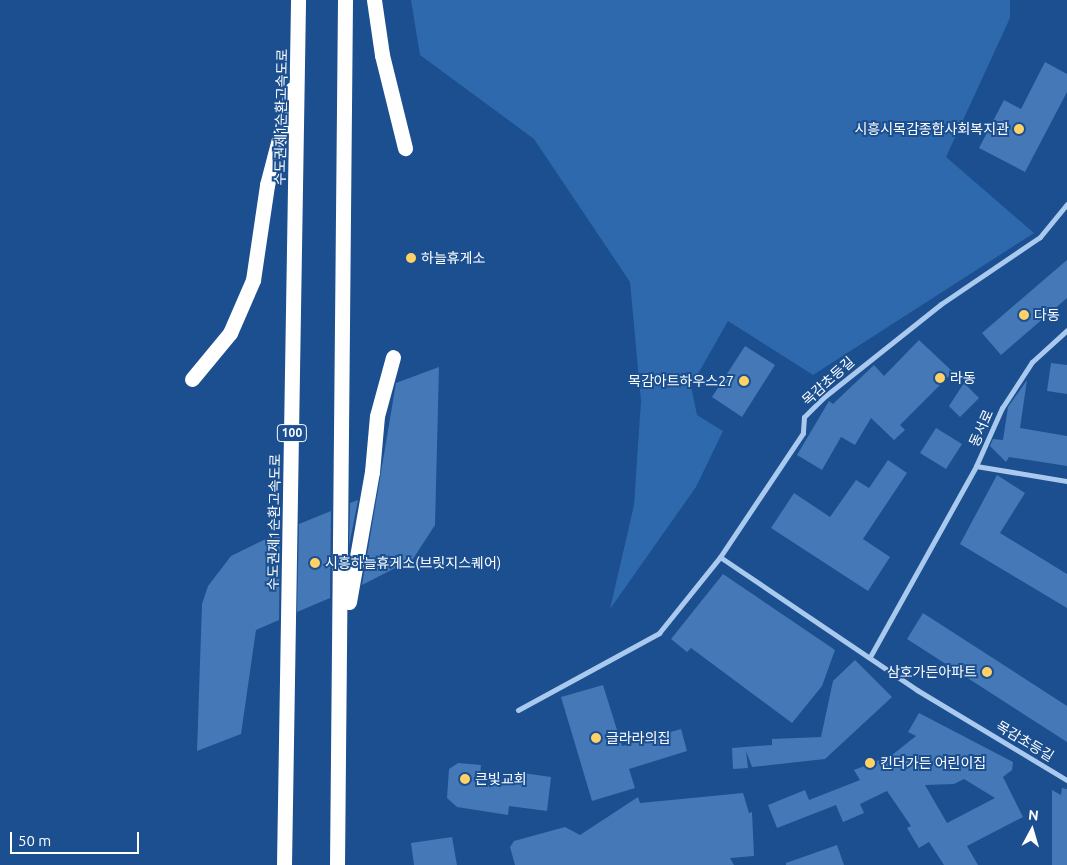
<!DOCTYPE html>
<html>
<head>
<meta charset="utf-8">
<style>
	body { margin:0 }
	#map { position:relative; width:1067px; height:865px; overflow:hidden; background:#1b4f8f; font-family:Ubuntu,"Noto Sans KR",sans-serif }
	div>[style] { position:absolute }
	.green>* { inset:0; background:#2e69ad }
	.building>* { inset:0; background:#4478b7 }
	.street>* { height:5px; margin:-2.5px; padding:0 2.5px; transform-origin:2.5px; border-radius:2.5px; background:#a9c9ee }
	.highway>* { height:15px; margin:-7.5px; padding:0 7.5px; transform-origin:7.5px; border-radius:7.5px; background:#fff }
	.dots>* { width:14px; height:14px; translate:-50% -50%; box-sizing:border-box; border:2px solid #1b4f8f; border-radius:50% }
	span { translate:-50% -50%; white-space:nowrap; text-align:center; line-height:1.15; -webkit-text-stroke:4px #1b4f8f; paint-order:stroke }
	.shield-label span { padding:1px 4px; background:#1b4f8f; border:1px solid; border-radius:4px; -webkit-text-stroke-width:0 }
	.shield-label { font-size:12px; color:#fff; font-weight:700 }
	.street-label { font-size:14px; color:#fff }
	.poi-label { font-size:14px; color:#fff }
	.right { translate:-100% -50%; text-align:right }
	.left { translate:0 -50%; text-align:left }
	.north { position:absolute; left:1007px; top:805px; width:50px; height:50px; -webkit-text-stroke:4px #1b4f8f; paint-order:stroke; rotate:6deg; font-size:14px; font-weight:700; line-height:20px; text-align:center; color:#fff }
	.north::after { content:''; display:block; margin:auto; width:18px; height:22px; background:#fff; clip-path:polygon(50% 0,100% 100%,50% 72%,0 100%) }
	.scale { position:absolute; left:10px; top:832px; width:129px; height:22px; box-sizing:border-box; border:2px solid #fff; border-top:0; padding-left:6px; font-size:15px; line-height:18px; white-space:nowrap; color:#fff; -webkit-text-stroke:4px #1b4f8f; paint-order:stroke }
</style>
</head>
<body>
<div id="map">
	<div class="green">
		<div style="clip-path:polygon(411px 0,1010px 0,1010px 18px,946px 157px,1034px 233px,813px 375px,728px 321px,691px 386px,697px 415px,723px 431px,696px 487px,610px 609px,634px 505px,641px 401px,630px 282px,534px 139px,420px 55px)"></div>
	</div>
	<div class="building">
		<div style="clip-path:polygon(1045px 62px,1067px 74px,1067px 92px,1025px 172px,979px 148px,1004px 100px,1021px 109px)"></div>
		<div style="clip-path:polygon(1067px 260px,1067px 298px,1001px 355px,982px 333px)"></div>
		<div style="clip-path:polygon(919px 340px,953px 372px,900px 425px,905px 430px,894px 440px,871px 418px,855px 445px,841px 437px,822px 470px,797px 455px,829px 401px,833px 404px,874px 365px,884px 376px)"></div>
		<div style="clip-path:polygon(745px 346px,775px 365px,742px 417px,712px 397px)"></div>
		<div style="clip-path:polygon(1051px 363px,1067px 365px,1067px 394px,1047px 391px)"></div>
		<div style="clip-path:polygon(439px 367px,435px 525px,413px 559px,362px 585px,396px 383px)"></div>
		<div style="clip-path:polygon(1027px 380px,1020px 428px,1067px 436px,1067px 466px,1009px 457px,1006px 462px,990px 446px,993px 439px,1003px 440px,1008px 407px)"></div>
		<div style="clip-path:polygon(964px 383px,979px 398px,960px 417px,949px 406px)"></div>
		<div style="clip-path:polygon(936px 428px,962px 444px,946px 469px,920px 453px)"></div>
		<div style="clip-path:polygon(888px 460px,907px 473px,863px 539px,890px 557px,868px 591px,771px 528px,794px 493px,830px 517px,856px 480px,869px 488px)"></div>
		<div style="clip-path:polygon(997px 475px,1025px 493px,1000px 533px,1067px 574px,1067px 608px,960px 544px)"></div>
		<div style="clip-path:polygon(358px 500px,349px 546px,350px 503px)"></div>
		<div style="clip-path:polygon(331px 511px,330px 598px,297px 612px,299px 524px)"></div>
		<div style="clip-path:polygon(280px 532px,279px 620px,256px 630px,241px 734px,197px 751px,202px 604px,208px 586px,231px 556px)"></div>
		<div style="clip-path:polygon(723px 574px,835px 650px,822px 686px,792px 723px,691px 648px,687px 652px,671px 639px)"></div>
		<div style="clip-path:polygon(923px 613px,1067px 706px,1067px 742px,907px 639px)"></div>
		<div style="clip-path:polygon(855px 660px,892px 697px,825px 759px,752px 767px,746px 751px,748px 768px,733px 769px,732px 748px,772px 745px,772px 739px,821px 737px,833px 681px)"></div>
		<div style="clip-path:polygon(603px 685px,622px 746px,681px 729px,687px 751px,629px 769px,635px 788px,592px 801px,561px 697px)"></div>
		<div style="clip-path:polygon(evenodd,919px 713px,1013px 762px,1012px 770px,1003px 777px,1023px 817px,967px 846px,978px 865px,944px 865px,929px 842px,919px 848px,907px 828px,911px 826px,887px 791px,860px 804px,864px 813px,843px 822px,836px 805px,777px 828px,768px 805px,805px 790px,809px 800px,860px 780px,854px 770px,892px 755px,916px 736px,908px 732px,919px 713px,964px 779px,995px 798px,947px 823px,925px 785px,954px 784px,964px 779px)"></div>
		<div style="clip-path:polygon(458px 763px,481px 765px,480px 777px,515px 781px,516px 772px,551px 777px,547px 811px,509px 806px,508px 815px,457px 807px,447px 798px,449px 769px)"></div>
		<div style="clip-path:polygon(1062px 788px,1067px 789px,1067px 865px,1052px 865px,1052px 790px,1061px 795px)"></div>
		<div style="clip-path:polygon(743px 793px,749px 813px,752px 812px,754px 856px,730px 858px,734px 865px,515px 865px,510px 847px,514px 841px,565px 827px,580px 835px,638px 797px,640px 803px)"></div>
		<div style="clip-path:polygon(452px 837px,457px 865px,414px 865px,411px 843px)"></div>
		<div style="clip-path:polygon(837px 845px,844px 865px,786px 865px,786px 863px)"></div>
	</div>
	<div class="street">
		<div style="left:1067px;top:204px;width:43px;rotate:129.3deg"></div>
		<div style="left:1040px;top:237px;width:120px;rotate:145.9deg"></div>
		<div style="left:941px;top:304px;width:151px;rotate:141.5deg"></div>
		<div style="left:823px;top:398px;width:27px;rotate:135deg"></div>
		<div style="left:804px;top:417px;width:16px;rotate:94deg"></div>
		<div style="left:803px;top:433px;width:149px;rotate:123.8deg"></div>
		<div style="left:720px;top:557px;width:238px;rotate:34deg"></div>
		<div style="left:917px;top:690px;width:175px;rotate:31deg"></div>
		<div style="left:976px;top:466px;width:92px;rotate:9.4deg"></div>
		<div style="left:871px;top:655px;width:216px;rotate:-60.9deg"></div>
		<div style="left:976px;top:466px;width:64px;rotate:-65.9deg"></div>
		<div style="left:1002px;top:408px;width:55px;rotate:-56.9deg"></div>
		<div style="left:1032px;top:362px;width:47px;rotate:-42.4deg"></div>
		<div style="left:518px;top:710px;width:161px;rotate:-28.6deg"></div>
		<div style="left:659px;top:633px;width:97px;rotate:-51.2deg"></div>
	</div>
	<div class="highway">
		<div style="left:374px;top:0;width:56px;rotate:81.7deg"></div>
		<div style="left:382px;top:55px;width:96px;rotate:76.1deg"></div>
		<div style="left:192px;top:379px;width:60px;rotate:-50.4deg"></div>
		<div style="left:230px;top:333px;width:58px;rotate:-66.5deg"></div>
		<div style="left:253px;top:280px;width:96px;rotate:-81.6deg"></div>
		<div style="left:267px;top:185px;width:99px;rotate:-75.4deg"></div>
		<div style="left:349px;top:602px;width:132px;rotate:-80deg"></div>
		<div style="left:372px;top:472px;width:56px;rotate:-84.9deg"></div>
		<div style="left:377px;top:416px;width:61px;rotate:-74.8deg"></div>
		<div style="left:284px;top:865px;width:865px;rotate:-89.07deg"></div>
		<div style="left:337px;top:865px;width:865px;rotate:-89.47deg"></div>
	</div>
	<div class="dots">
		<div style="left:1019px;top:129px;background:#ffd166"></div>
		<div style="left:411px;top:258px;background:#ffd166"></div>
		<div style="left:1024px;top:315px;background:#ffd166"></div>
		<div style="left:940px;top:378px;background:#ffd166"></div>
		<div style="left:744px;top:381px;background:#ffd166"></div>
		<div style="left:315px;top:563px;background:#ffd166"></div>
		<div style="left:987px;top:672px;background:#ffd166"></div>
		<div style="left:596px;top:738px;background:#ffd166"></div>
		<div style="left:870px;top:763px;background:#ffd166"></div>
		<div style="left:465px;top:779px;background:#ffd166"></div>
	</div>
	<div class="shield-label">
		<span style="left:292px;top:433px">100</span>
	</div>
	<div class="street-label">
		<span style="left:281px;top:117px;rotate:-89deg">수도권제1순환고속도로</span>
		<span style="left:828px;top:381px;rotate:-42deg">목감초등길</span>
		<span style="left:981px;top:428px;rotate:-66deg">동서로</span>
		<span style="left:274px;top:522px;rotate:-89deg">수도권제1순환고속도로</span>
		<span style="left:1025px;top:741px;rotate:31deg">목감초등길</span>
	</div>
	<div class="poi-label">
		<span class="right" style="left:1009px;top:129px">시흥시목감종합사회복지관</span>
		<span class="left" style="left:421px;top:258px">하늘휴게소</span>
		<span class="left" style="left:1034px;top:315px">다동</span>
		<span class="left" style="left:950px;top:378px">라동</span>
		<span class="right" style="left:734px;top:381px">목감아트하우스27</span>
		<span class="left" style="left:325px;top:563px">시흥하늘휴게소(브릿지스퀘어)</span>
		<span class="right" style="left:977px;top:672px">삼호가든아파트</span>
		<span class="left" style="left:606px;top:738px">글라라의집</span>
		<span class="left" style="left:880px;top:763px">킨더가든 어린이집</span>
		<span class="left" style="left:475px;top:779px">큰빛교회</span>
	</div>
	<div class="north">N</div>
	<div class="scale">50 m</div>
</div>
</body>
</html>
